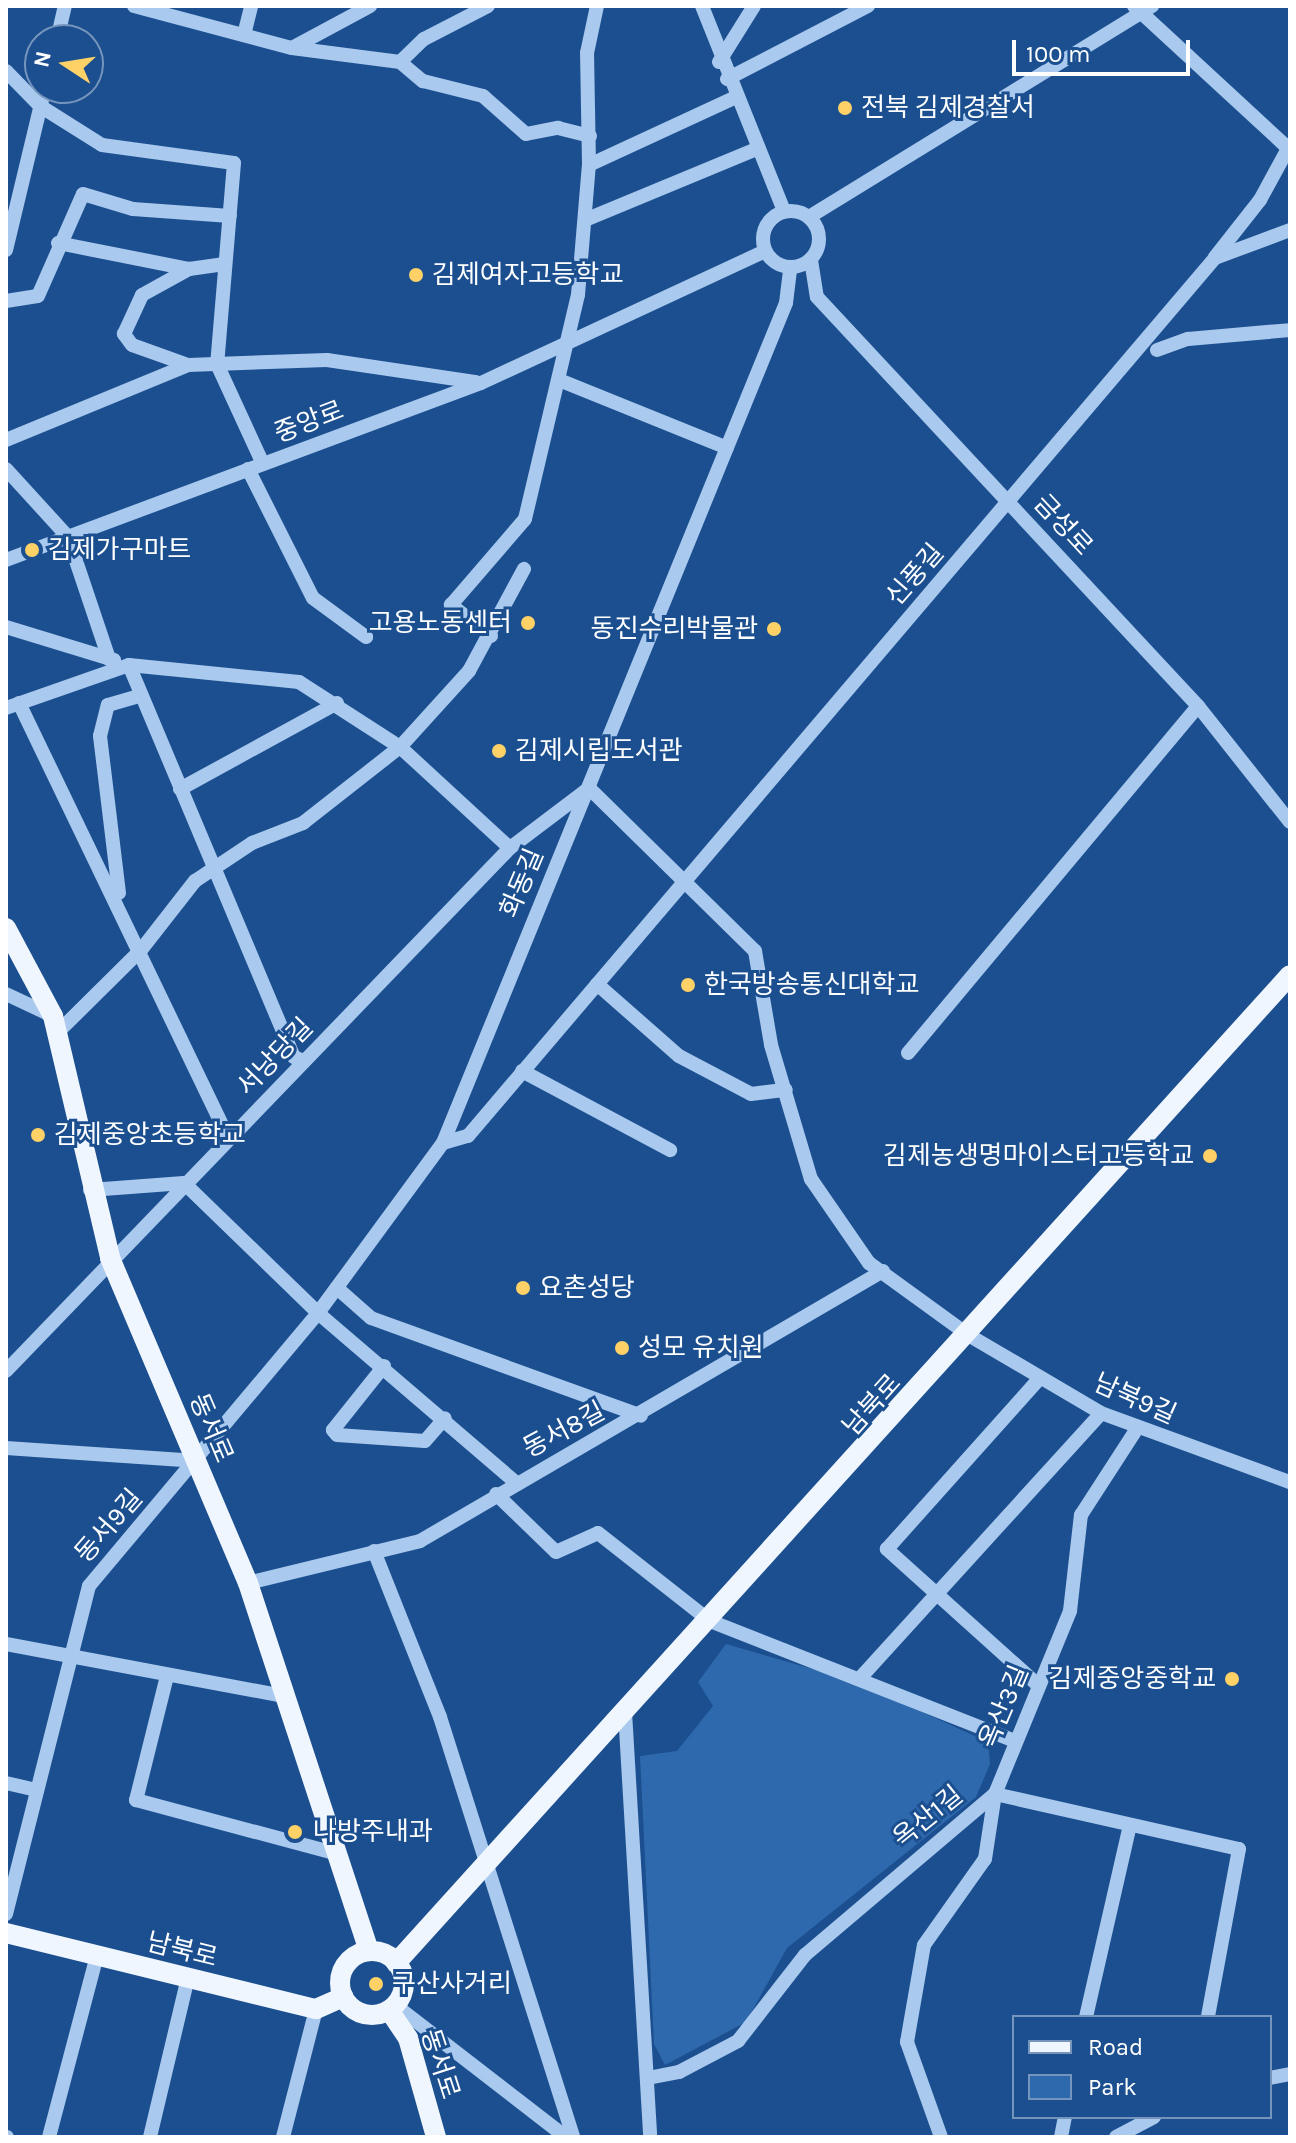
<!DOCTYPE html>
<html>
<head>
<meta charset="utf-8">
<style>
	body { margin:0 }
	#map { position:relative; width:1296px; height:2143px; overflow:hidden; background:#1b4f8f; font-family:Karla,"Noto Sans KR",sans-serif }
	div>[style] { position:absolute }
	.green>* { inset:0; background:#2e69ad }
	.minor>* { height:14px; margin:-7px; padding:0 7px; transform-origin:7px; border-radius:7px; background:#a9c9ee }
	.minor>.ring { margin:-7px; padding:0; box-sizing:content-box; background:none; border:14px solid #a9c9ee; border-radius:50% }
	.major>* { height:20px; margin:-10px; padding:0 10px; transform-origin:10px; border-radius:10px; background:#f0f6ff }
	.major>.ring { margin:-10px; padding:0; box-sizing:content-box; background:none; border:20px solid #f0f6ff; border-radius:50% }
	.dots>* { width:22px; height:22px; translate:-50% -50%; box-sizing:border-box; border:4px solid #1b4f8f; border-radius:50% }
	span { translate:-50% -50%; white-space:nowrap; text-align:center; line-height:1.15; -webkit-text-stroke:6px #1b4f8f; paint-order:stroke }
	.poi-label { font-size:26px; color:#fff }
	.left { translate:0 -50%; text-align:left }
	.right { translate:-100% -50%; text-align:right }
	.street-label { font-size:26px; color:#fff }
	.frame { position:absolute; inset:0; border:8px solid #fff; pointer-events:none }
	.legend { position:absolute; left:1012px; top:2015px; width:260px; height:104px; box-sizing:border-box; background:#1b4f8f; border:2px solid #7695bc; margin:0; padding:10px 14px; list-style:none; font-size:24px; color:#fff }
	.legend li { display:flex; align-items:center; gap:16px; height:40px }
	.legend b { width:40px; border:2px solid #7695bc }
	.north { position:absolute; left:24px; top:24px; width:80px; height:80px; box-sizing:border-box; background:#1b4f8f; border:2px solid #7695bc; border-radius:50%; rotate:282deg; font-size:22px; font-weight:700; line-height:32px; text-align:center; color:#fff }
	.north::after { content:''; display:block; margin:auto; width:28px; height:36px; background:#ffd166; clip-path:polygon(50% 0,100% 100%,50% 72%,0 100%) }
	.scale { position:absolute; left:1012px; top:40px; width:178px; height:36px; box-sizing:border-box; border:4px solid #fff; border-top:0; padding-left:10px; font-size:24px; line-height:28px; white-space:nowrap; color:#fff; -webkit-text-stroke:6px #1b4f8f; paint-order:stroke }
</style>
</head>
<body>
<div id="map">
	<div class="green">
		<div style="clip-path:polygon(726px 1644px,854px 1681px,988px 1742px,990px 1764px,976px 1797px,787px 1948px,746px 2022px,665px 2065px,654px 2044px,640px 1756px,677px 1751px,713px 1706px,698px 1682px)"></div>
	</div>
	<div class="minor">
		<div style="left:134px;top:6px;width:163px;rotate:14.9deg"></div>
		<div style="left:292px;top:48px;width:89px;rotate:-28.3deg"></div>
		<div style="left:702px;top:6px;width:221px;rotate:68.2deg"></div>
		<div style="left:1134px;top:6px;width:209px;rotate:42.7deg"></div>
		<div style="left:244px;top:35px;width:30px;rotate:-76deg"></div>
		<div style="left:57px;top:40px;width:35px;rotate:-77deg"></div>
		<div style="left:292px;top:48px;width:109px;rotate:7.4deg"></div>
		<div style="left:400px;top:62px;width:30px;rotate:40deg"></div>
		<div style="left:423px;top:81px;width:62px;rotate:14deg"></div>
		<div style="left:483px;top:96px;width:57px;rotate:41.5deg"></div>
		<div style="left:526px;top:134px;width:33px;rotate:-11deg"></div>
		<div style="left:558px;top:128px;width:33px;rotate:14deg"></div>
		<div style="left:400px;top:62px;width:33px;rotate:-44deg"></div>
		<div style="left:424px;top:39px;width:72px;rotate:-27.3deg"></div>
		<div style="left:719px;top:62px;width:66px;rotate:-58deg"></div>
		<div style="left:6px;top:71px;width:49px;rotate:45.8deg"></div>
		<div style="left:40px;top:106px;width:73px;rotate:32.2deg"></div>
		<div style="left:102px;top:145px;width:133px;rotate:7.8deg"></div>
		<div style="left:234px;top:163px;width:202px;rotate:94.8deg"></div>
		<div style="left:217px;top:364px;width:110px;rotate:65.3deg"></div>
		<div style="left:727px;top:79px;width:159px;rotate:-27.4deg"></div>
		<div style="left:589px;top:165px;width:160px;rotate:-24.8deg"></div>
		<div class="ring" style="left:763px;top:211px;width:42px;height:42px"></div>
		<div style="left:809px;top:217px;width:403px;rotate:-31.6deg"></div>
		<div style="left:585px;top:220px;width:183px;rotate:-22.5deg"></div>
		<div style="left:58px;top:243px;width:134px;rotate:11.2deg"></div>
		<div style="left:6px;top:250px;width:167px;rotate:-76.5deg"></div>
		<div style="left:1215px;top:257px;width:73px;rotate:-51.7deg"></div>
		<div style="left:1260px;top:200px;width:63px;rotate:-61.4deg"></div>
		<div style="left:811px;top:260px;width:37px;rotate:81deg"></div>
		<div style="left:817px;top:297px;width:559px;rotate:47.03deg"></div>
		<div style="left:1198px;top:706px;width:148px;rotate:51.6deg"></div>
		<div style="left:6px;top:301px;width:32px;rotate:-9deg"></div>
		<div style="left:38px;top:296px;width:111px;rotate:-66.2deg"></div>
		<div style="left:83px;top:194px;width:52px;rotate:16.7deg"></div>
		<div style="left:133px;top:209px;width:97px;rotate:4.1deg"></div>
		<div style="left:1157px;top:350px;width:33px;rotate:-20deg"></div>
		<div style="left:1188px;top:339px;width:102px;rotate:-5deg"></div>
		<div style="left:188px;top:365px;width:59px;rotate:-160.3deg"></div>
		<div style="left:132px;top:345px;width:14px;rotate:-126deg"></div>
		<div style="left:124px;top:334px;width:43px;rotate:-65.2deg"></div>
		<div style="left:142px;top:295px;width:54px;rotate:-29deg"></div>
		<div style="left:189px;top:269px;width:36px;rotate:-8deg"></div>
		<div style="left:559px;top:380px;width:181px;rotate:22deg"></div>
		<div style="left:6px;top:440px;width:197px;rotate:-22.4deg"></div>
		<div style="left:188px;top:365px;width:139px;rotate:-2.1deg"></div>
		<div style="left:327px;top:360px;width:151px;rotate:8.4deg"></div>
		<div style="left:6px;top:469px;width:92px;rotate:47.6deg"></div>
		<div style="left:68px;top:537px;width:129px;rotate:71.4deg"></div>
		<div style="left:248px;top:469px;width:144px;rotate:63.3deg"></div>
		<div style="left:313px;top:598px;width:66px;rotate:36.3deg"></div>
		<div style="left:6px;top:560px;width:507px;rotate:-20.44deg"></div>
		<div style="left:481px;top:383px;width:313px;rotate:-24.9deg"></div>
		<div style="left:6px;top:627px;width:113px;rotate:17deg"></div>
		<div style="left:491px;top:636px;width:51px;rotate:-142.2deg"></div>
		<div style="left:451px;top:605px;width:113px;rotate:-49.3deg"></div>
		<div style="left:525px;top:519px;width:230px;rotate:-76.7deg"></div>
		<div style="left:578px;top:295px;width:130px;rotate:-85.2deg"></div>
		<div style="left:589px;top:165px;width:112px;rotate:-91deg"></div>
		<div style="left:587px;top:53px;width:48px;rotate:-78deg"></div>
		<div style="left:129px;top:665px;width:425px;rotate:67.2deg"></div>
		<div style="left:294px;top:1057px;width:11px;rotate:22deg"></div>
		<div style="left:19px;top:703px;width:483px;rotate:64.3deg"></div>
		<div style="left:6px;top:708px;width:130px;rotate:-19.3deg"></div>
		<div style="left:129px;top:665px;width:171px;rotate:5.7deg"></div>
		<div style="left:299px;top:682px;width:120px;rotate:32.8deg"></div>
		<div style="left:400px;top:747px;width:149px;rotate:42.6deg"></div>
		<div style="left:589px;top:788px;width:233px;rotate:44.5deg"></div>
		<div style="left:755px;top:951px;width:95px;rotate:80.3deg"></div>
		<div style="left:771px;top:1045px;width:140px;rotate:73.4deg"></div>
		<div style="left:811px;top:1179px;width:102px;rotate:55.4deg"></div>
		<div style="left:869px;top:1263px;width:125px;rotate:35.9deg"></div>
		<div style="left:970px;top:1336px;width:152px;rotate:30.4deg"></div>
		<div style="left:1101px;top:1413px;width:201px;rotate:20.1deg"></div>
		<div style="left:180px;top:789px;width:179px;rotate:-28.7deg"></div>
		<div style="left:119px;top:893px;width:158px;rotate:-96.9deg"></div>
		<div style="left:100px;top:736px;width:32px;rotate:-76deg"></div>
		<div style="left:108px;top:705px;width:35px;rotate:-16deg"></div>
		<div style="left:597px;top:984px;width:109px;rotate:41.3deg"></div>
		<div style="left:679px;top:1056px;width:81px;rotate:27.8deg"></div>
		<div style="left:751px;top:1094px;width:35px;rotate:-7deg"></div>
		<div style="left:6px;top:994px;width:52px;rotate:25.1deg"></div>
		<div style="left:57px;top:1033px;width:118px;rotate:-44.7deg"></div>
		<div style="left:141px;top:950px;width:88px;rotate:-52deg"></div>
		<div style="left:195px;top:881px;width:69px;rotate:-33.7deg"></div>
		<div style="left:252px;top:843px;width:55px;rotate:-21.4deg"></div>
		<div style="left:303px;top:823px;width:123px;rotate:-38.1deg"></div>
		<div style="left:400px;top:747px;width:103px;rotate:-47.8deg"></div>
		<div style="left:469px;top:671px;width:116px;rotate:-61.7deg"></div>
		<div style="left:908px;top:1053px;width:452px;rotate:-50.1deg"></div>
		<div style="left:522px;top:1071px;width:168px;rotate:28.1deg"></div>
		<div style="left:443px;top:1143px;width:26px;rotate:-16deg"></div>
		<div style="left:468px;top:1136px;width:1153px;rotate:-49.61deg"></div>
		<div style="left:1215px;top:258px;width:80px;rotate:-20.5deg"></div>
		<div style="left:90px;top:1190px;width:94px;rotate:-4.3deg"></div>
		<div style="left:184px;top:1183px;width:187px;rotate:44.1deg"></div>
		<div style="left:318px;top:1313px;width:261px;rotate:40.6deg"></div>
		<div style="left:337px;top:1288px;width:45px;rotate:41.4deg"></div>
		<div style="left:371px;top:1318px;width:287px;rotate:19.9deg"></div>
		<div style="left:384px;top:1366px;width:82px;rotate:128.6deg"></div>
		<div style="left:333px;top:1430px;width:6px;rotate:51deg"></div>
		<div style="left:337px;top:1435px;width:88px;rotate:3.9deg"></div>
		<div style="left:425px;top:1441px;width:30px;rotate:-49deg"></div>
		<div style="left:6px;top:1371px;width:726px;rotate:-46.06deg"></div>
		<div style="left:510px;top:848px;width:98px;rotate:-37.1deg"></div>
		<div style="left:6px;top:1448px;width:192px;rotate:3.9deg"></div>
		<div style="left:496px;top:1494px;width:83px;rotate:44deg"></div>
		<div style="left:556px;top:1552px;width:46px;rotate:-24.3deg"></div>
		<div style="left:598px;top:1533px;width:142px;rotate:38.2deg"></div>
		<div style="left:710px;top:1621px;width:327px;rotate:21.5deg"></div>
		<div style="left:374px;top:1551px;width:179px;rotate:68.3deg"></div>
		<div style="left:440px;top:1717px;width:441px;rotate:72.4deg"></div>
		<div style="left:248px;top:1583px;width:177px;rotate:-13.7deg"></div>
		<div style="left:420px;top:1541px;width:536px;rotate:-30.25deg"></div>
		<div style="left:6px;top:1644px;width:283px;rotate:10.6deg"></div>
		<div style="left:167px;top:1676px;width:128px;rotate:104deg"></div>
		<div style="left:136px;top:1800px;width:208px;rotate:15deg"></div>
		<div style="left:862px;top:1676px;width:355px;rotate:-47.7deg"></div>
		<div style="left:1039px;top:1686px;width:205px;rotate:-138deg"></div>
		<div style="left:887px;top:1549px;width:229px;rotate:-48.2deg"></div>
		<div style="left:625px;top:1712px;width:426px;rotate:86.6deg"></div>
		<div style="left:6px;top:1783px;width:31px;rotate:13deg"></div>
		<div style="left:6px;top:1914px;width:338px;rotate:-75.8deg"></div>
		<div style="left:89px;top:1586px;width:356px;rotate:-50deg"></div>
		<div style="left:318px;top:1313px;width:211px;rotate:-53.7deg"></div>
		<div style="left:443px;top:1143px;width:907px;rotate:-67.79deg"></div>
		<div style="left:786px;top:303px;width:35px;rotate:-83deg"></div>
		<div style="left:395px;top:2005px;width:216px;rotate:37.7deg"></div>
		<div style="left:1086px;top:2017px;width:197px;rotate:-77.1deg"></div>
		<div style="left:648px;top:2078px;width:32px;rotate:-11deg"></div>
		<div style="left:679px;top:2072px;width:67px;rotate:-27.7deg"></div>
		<div style="left:738px;top:2041px;width:109px;rotate:-52.1deg"></div>
		<div style="left:805px;top:1955px;width:249px;rotate:-40.3deg"></div>
		<div style="left:995px;top:1794px;width:250px;rotate:12.7deg"></div>
		<div style="left:1239px;top:1849px;width:171px;rotate:100.5deg"></div>
		<div style="left:1270px;top:2078px;width:20px;rotate:-11deg"></div>
		<div style="left:6px;top:2137px;width:1px"></div>
		<div style="left:49px;top:2137px;width:188px;rotate:-75.2deg"></div>
		<div style="left:150px;top:2137px;width:163px;rotate:-76.6deg"></div>
		<div style="left:283px;top:2137px;width:132px;rotate:-75.5deg"></div>
		<div style="left:941px;top:2137px;width:101px;rotate:-109.7deg"></div>
		<div style="left:907px;top:2042px;width:98px;rotate:-80.1deg"></div>
		<div style="left:924px;top:1945px;width:105px;rotate:-54.7deg"></div>
		<div style="left:985px;top:1859px;width:66px;rotate:-81.3deg"></div>
		<div style="left:995px;top:1794px;width:198px;rotate:-67.7deg"></div>
		<div style="left:1070px;top:1611px;width:97px;rotate:-83.5deg"></div>
		<div style="left:1081px;top:1515px;width:101px;rotate:-57.1deg"></div>
		<div style="left:1061px;top:2137px;width:20px;rotate:-79deg"></div>
		<div style="left:1116px;top:2137px;width:43px;rotate:-27.8deg"></div>
	</div>
	<div class="major">
		<div style="left:6px;top:928px;width:100px;rotate:61.9deg"></div>
		<div style="left:53px;top:1016px;width:249px;rotate:76.7deg"></div>
		<div style="left:110px;top:1258px;width:353px;rotate:67deg"></div>
		<div style="left:248px;top:1583px;width:387px;rotate:71.8deg"></div>
		<div style="left:6px;top:1933px;width:319px;rotate:13.8deg"></div>
		<div style="left:316px;top:2009px;width:30px;rotate:-24deg"></div>
		<div class="ring" style="left:340px;top:1951px;width:44px;height:44px"></div>
		<div style="left:396px;top:1963px;width:1332px;rotate:-47.86deg"></div>
		<div style="left:389px;top:2010px;width:34px;rotate:56deg"></div>
		<div style="left:408px;top:2038px;width:103px;rotate:74.2deg"></div>
	</div>
	<div class="dots">
		<div style="left:845px;top:108px;background:#ffd166"></div>
		<div style="left:416px;top:275px;background:#ffd166"></div>
		<div style="left:32px;top:550px;background:#ffd166"></div>
		<div style="left:528px;top:623px;background:#ffd166"></div>
		<div style="left:774px;top:629px;background:#ffd166"></div>
		<div style="left:499px;top:751px;background:#ffd166"></div>
		<div style="left:688px;top:985px;background:#ffd166"></div>
		<div style="left:38px;top:1135px;background:#ffd166"></div>
		<div style="left:1210px;top:1156px;background:#ffd166"></div>
		<div style="left:523px;top:1288px;background:#ffd166"></div>
		<div style="left:622px;top:1348px;background:#ffd166"></div>
		<div style="left:1232px;top:1679px;background:#ffd166"></div>
		<div style="left:295px;top:1832px;background:#ffd166"></div>
		<div style="left:376px;top:1984px;background:#ffd166"></div>
	</div>
	<div class="poi-label">
		<span class="left" style="left:861px;top:108px">전북 김제경찰서</span>
		<span class="left" style="left:432px;top:275px">김제여자고등학교</span>
		<span class="left" style="left:48px;top:550px">김제가구마트</span>
		<span class="right" style="left:512px;top:623px">고용노동센터</span>
		<span class="right" style="left:758px;top:629px">동진수리박물관</span>
		<span class="left" style="left:515px;top:751px">김제시립도서관</span>
		<span class="left" style="left:704px;top:985px">한국방송통신대학교</span>
		<span class="left" style="left:54px;top:1135px">김제중앙초등학교</span>
		<span class="right" style="left:1194px;top:1156px">김제농생명마이스터고등학교</span>
		<span class="left" style="left:539px;top:1288px">요촌성당</span>
		<span class="left" style="left:638px;top:1348px">성모 유치원</span>
		<span class="right" style="left:1216px;top:1679px">김제중앙중학교</span>
		<span class="left" style="left:313px;top:1832px">나방주내과</span>
		<span class="left" style="left:392px;top:1984px">구산사거리</span>
	</div>
	<div class="street-label">
		<span style="left:309px;top:422px;rotate:-21deg">중앙로</span>
		<span style="left:1063px;top:525px;rotate:47deg">금성로</span>
		<span style="left:915px;top:575px;rotate:-49deg">신풍길</span>
		<span style="left:522px;top:883px;rotate:-67deg">화동길</span>
		<span style="left:275px;top:1057px;rotate:-46deg">서낭당길</span>
		<span style="left:1135px;top:1399px;rotate:24deg">남북9길</span>
		<span style="left:872px;top:1405px;rotate:-48deg">남북로</span>
		<span style="left:211px;top:1428px;rotate:67deg">동서로</span>
		<span style="left:564px;top:1430px;rotate:-28deg">동서8길</span>
		<span style="left:109px;top:1526px;rotate:-49deg">동서9길</span>
		<span style="left:1004px;top:1707px;rotate:-67deg">옥산3길</span>
		<span style="left:928px;top:1817px;rotate:-39deg">옥산1길</span>
		<span style="left:182px;top:1950px;rotate:14deg">남북로</span>
		<span style="left:440px;top:2064px;rotate:72deg">동서로</span>
	</div>
	<div class="frame"></div>
	<ul class="legend">
	<li><b style="height:10px;background:#f0f6ff"></b>Road</li>
	<li><b style="height:22px;background:#2e69ad"></b>Park</li>
	</ul>
	<div class="north">N</div>
	<div class="scale">100 m</div>
</div>
</body>
</html>
